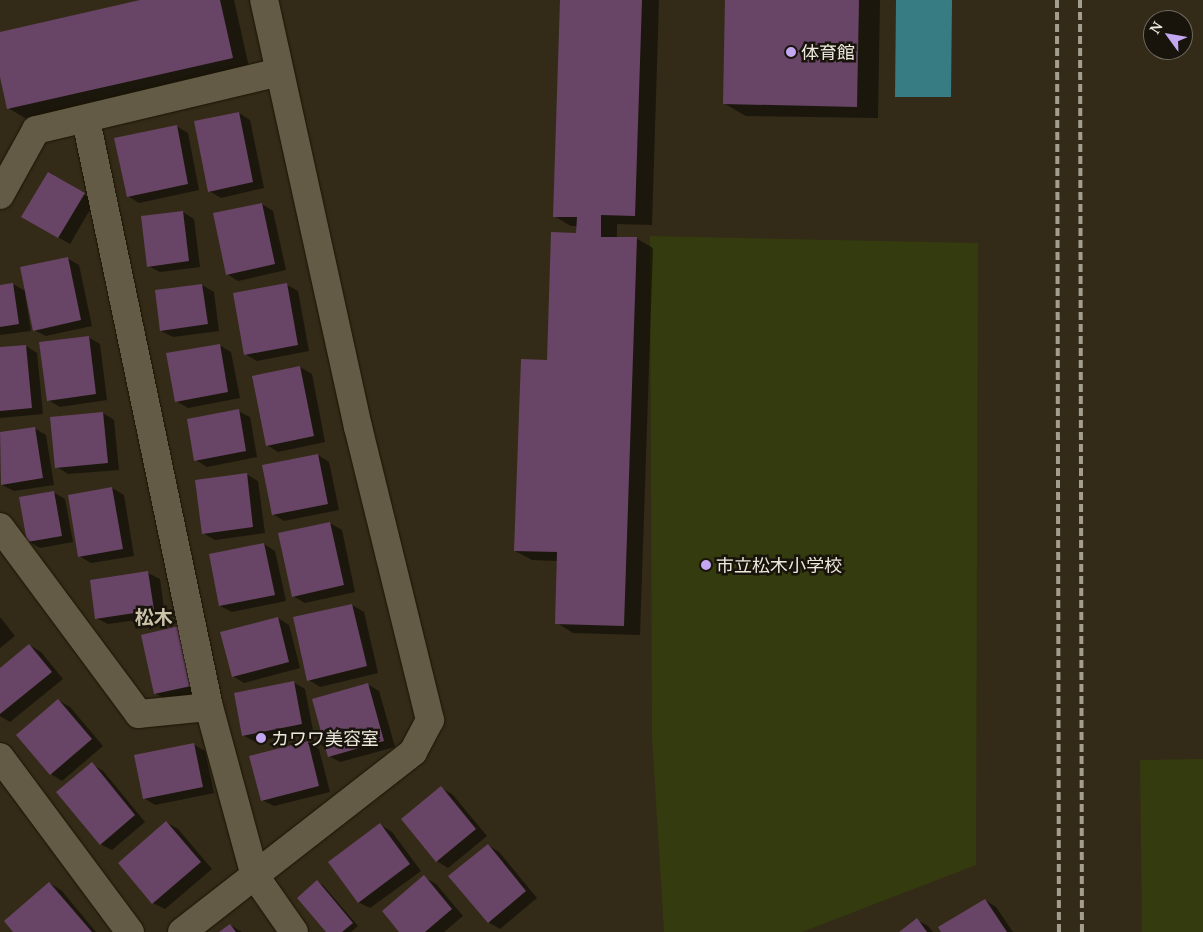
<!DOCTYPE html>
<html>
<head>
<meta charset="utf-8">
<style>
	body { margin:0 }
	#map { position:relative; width:1203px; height:932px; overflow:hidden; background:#332b18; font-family:"Noto Serif","Noto Sans JP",serif }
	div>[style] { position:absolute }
	.green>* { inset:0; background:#343b0e }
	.water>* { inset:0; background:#377c83 }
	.shadow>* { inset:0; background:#0007 }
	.building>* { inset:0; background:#684566 }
	.roads { filter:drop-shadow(0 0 1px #1b1402) drop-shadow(0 0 1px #1b1402) }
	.street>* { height:28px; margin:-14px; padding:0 14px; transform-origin:14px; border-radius:14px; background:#645b46 }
	.secondary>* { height:28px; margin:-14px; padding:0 14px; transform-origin:14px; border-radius:14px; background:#645b46 }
	.rail>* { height:4px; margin-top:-2px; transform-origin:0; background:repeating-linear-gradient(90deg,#a49e8f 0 8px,transparent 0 12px) }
	.dots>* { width:14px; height:14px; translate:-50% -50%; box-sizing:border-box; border:2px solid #18140c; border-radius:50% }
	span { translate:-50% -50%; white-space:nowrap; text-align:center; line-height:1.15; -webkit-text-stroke:5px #18140c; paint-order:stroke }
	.poi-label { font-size:18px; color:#ede8dc }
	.left { translate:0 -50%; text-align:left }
	.neighbourhood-label { font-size:19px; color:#cbc2aa; font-weight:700 }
	.north { position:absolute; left:1143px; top:10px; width:50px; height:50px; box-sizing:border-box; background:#18140c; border:1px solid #6d695f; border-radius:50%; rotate:302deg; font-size:14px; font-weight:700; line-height:20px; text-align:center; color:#ede8dc }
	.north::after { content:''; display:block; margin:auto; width:18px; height:22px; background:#c4a7f1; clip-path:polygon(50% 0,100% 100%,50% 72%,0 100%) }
</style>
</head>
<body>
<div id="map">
	<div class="green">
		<div style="clip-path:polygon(650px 236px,978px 243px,976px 865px,802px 932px,664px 932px,652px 736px)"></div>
		<div style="clip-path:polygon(1203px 759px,1203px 932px,1142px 932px,1140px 760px)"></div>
	</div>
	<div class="water">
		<div style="clip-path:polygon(896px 0,952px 0,951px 97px,895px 97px)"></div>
	</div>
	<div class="shadow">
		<div style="clip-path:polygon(146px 0,234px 0,249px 67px,25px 118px,8px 108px,0 72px,0 33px)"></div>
		<div style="clip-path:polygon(561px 0,659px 0,652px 225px,617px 224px,617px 238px,636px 238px,653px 248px,640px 635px,573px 633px,557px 623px,558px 561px,532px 560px,515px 551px,548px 361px,578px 234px,578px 226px,571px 226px,554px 216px)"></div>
		<div style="clip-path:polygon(727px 0,880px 0,878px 118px,746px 116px,725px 104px)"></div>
		<div style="clip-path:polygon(239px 113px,250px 120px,264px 188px,221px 198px,209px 191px)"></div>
		<div style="clip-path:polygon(176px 126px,188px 133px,199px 190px,139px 203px,128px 196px)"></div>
		<div style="clip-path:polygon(49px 173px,95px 201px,70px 244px,23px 217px)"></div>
		<div style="clip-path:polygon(262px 204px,273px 211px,286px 270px,238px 281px,227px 274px)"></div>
		<div style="clip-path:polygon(183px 212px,194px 219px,200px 267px,160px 272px,148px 266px)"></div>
		<div style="clip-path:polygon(67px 258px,79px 265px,92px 326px,46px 336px,34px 330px,27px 293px,25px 294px,31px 331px,0 335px,0 286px,13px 284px,27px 292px)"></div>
		<div style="clip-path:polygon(202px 285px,214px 292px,219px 331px,173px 337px,161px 331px)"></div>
		<div style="clip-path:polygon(287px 285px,298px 291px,309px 351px,257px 361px,245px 354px)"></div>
		<div style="clip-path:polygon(88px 337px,100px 344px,107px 400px,60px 407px,48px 400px)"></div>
		<div style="clip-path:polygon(219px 345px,231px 352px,240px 398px,188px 408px,176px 401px)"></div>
		<div style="clip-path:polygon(26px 346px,37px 353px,43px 414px,0 418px,0 349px)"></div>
		<div style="clip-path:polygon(300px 367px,312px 374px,325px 442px,278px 452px,267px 445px)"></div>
		<div style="clip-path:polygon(238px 411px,250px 417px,257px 457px,207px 467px,196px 460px)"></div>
		<div style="clip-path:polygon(103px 413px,114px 420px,119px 470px,68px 474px,57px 467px)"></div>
		<div style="clip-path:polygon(34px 428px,46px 435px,54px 485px,14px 491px,2px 485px,0 434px)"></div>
		<div style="clip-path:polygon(318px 455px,329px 462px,339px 510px,284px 521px,273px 514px)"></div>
		<div style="clip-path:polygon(246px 474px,258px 481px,265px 533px,215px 540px,203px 533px)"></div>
		<div style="clip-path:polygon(112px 488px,124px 495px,134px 556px,91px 563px,79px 556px)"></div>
		<div style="clip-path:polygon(53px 492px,65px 499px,73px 542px,40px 548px,28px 541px)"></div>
		<div style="clip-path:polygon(330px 523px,342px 530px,355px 592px,305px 603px,293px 596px)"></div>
		<div style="clip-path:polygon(264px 544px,275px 551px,286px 601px,232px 612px,220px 606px)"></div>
		<div style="clip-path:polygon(148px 573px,160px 579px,165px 616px,108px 624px,96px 618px)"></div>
		<div style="clip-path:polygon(352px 605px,364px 612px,378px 673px,320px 687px,309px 680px)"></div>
		<div style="clip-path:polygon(0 617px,15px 636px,0 648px)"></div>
		<div style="clip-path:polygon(278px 618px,289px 625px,300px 668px,244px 683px,233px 676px)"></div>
		<div style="clip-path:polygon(142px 636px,207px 691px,167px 700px,155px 693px)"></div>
		<div style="clip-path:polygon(29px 645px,41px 652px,63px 679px,10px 722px,0 716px,0 669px)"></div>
		<div style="clip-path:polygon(293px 682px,305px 689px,313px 730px,255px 742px,243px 735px)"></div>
		<div style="clip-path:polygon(367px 684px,379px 691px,395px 747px,340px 762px,329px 756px)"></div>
		<div style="clip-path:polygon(58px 700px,70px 707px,103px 746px,62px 781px,51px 774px)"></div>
		<div style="clip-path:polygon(308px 742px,319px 749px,330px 792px,274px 806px,262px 800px)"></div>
		<div style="clip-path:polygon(193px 744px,205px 751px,214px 793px,155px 805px,144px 798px)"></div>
		<div style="clip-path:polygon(92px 764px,103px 771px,145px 822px,112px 850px,100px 844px)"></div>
		<div style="clip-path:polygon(441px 788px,452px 794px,487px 836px,448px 868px,437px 861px,403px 819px)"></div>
		<div style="clip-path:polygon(166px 822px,178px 829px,212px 869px,165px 909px,153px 903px)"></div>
		<div style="clip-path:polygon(381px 825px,392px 832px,421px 871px,370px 908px,358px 902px)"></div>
		<div style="clip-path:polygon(488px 845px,499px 852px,537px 898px,500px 929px,488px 922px)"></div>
		<div style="clip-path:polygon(424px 877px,436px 884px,463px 916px,444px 932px,401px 932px)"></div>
		<div style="clip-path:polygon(317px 882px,323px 885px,358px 926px,351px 932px,327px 932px)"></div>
		<div style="clip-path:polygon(49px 883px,61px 890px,96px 932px,15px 932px)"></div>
		<div style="clip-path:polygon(985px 900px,996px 907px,1013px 932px,942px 932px)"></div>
		<div style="clip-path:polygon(917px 920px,928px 926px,933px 932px,901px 932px)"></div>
		<div style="clip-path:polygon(230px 925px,242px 932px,221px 932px)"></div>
	</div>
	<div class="building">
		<div style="clip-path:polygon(140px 0,220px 0,233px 58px,7px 109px,0 77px,0 32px)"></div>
		<div style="clip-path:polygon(560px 0,642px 0,635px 216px,601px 215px,601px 237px,637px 237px,624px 626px,555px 624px,557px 552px,514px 551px,521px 359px,547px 360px,551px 232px,576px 233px,577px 217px,553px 217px)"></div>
		<div style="clip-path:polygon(725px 0,859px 0,857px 107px,723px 104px)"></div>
		<div style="clip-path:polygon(239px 112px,253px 182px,208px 192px,194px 121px)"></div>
		<div style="clip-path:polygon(177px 125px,188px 184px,127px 197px,114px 138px)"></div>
		<div style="clip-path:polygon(48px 172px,85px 193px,58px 238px,21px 217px)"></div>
		<div style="clip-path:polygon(262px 203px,275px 264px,226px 275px,213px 213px)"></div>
		<div style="clip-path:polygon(183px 211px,189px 261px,147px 267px,141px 216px)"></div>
		<div style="clip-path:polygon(68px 257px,81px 320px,33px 331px,20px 267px)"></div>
		<div style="clip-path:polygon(13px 283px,19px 324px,0 327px,0 285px)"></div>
		<div style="clip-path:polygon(287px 283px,298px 345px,244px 355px,233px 293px)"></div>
		<div style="clip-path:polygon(202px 284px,208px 324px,160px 331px,155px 290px)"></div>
		<div style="clip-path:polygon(89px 336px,96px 394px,47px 401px,39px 342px)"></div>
		<div style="clip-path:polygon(220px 344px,228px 392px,175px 402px,166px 353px)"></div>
		<div style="clip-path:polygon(26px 345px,32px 408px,0 411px,0 347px)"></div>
		<div style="clip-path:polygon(300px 366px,314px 436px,266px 446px,252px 376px)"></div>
		<div style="clip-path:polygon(239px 409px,246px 451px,194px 461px,187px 419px)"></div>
		<div style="clip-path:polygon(103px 412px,108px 463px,55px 468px,50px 417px)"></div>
		<div style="clip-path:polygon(35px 427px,43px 478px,1px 485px,0 432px)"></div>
		<div style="clip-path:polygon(318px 454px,328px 504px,272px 515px,262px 465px)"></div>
		<div style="clip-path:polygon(247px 473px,253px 527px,202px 534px,195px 480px)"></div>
		<div style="clip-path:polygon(112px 487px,123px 549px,78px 557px,68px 495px)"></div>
		<div style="clip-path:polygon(54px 491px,62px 536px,27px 542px,19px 497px)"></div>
		<div style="clip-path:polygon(330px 522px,344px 585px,292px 597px,278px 533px)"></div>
		<div style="clip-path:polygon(264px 543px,275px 595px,219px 606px,209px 554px)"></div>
		<div style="clip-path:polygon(148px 571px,154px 610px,95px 619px,90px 580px)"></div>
		<div style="clip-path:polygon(352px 604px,367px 666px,307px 681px,293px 617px)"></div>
		<div style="clip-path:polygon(278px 617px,289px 662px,232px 677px,220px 632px)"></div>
		<div style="clip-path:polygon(183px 625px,196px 685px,154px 694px,141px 635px)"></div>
		<div style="clip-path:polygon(29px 644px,52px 672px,0 714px,0 668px)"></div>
		<div style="clip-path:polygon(294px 681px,302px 724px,242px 736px,234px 693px)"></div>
		<div style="clip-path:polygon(368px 683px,384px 741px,328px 757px,312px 699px)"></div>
		<div style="clip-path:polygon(58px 699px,92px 739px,50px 775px,16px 735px)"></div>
		<div style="clip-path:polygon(308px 741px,319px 786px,261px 801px,249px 756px)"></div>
		<div style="clip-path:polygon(194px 743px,203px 787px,143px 799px,134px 755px)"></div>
		<div style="clip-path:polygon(92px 762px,135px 815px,100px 845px,56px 792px)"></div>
		<div style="clip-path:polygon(441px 786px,476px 829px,436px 862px,401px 819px)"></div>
		<div style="clip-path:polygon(166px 821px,201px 862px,152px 904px,118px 863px)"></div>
		<div style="clip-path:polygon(380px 823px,410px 864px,358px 903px,328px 862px)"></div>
		<div style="clip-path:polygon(488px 844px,526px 891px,488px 923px,448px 876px)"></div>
		<div style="clip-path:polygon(424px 875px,452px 909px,425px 932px,399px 932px,382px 911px)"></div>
		<div style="clip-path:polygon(317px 880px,353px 923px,342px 932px,326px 932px,297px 898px)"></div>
		<div style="clip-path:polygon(49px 882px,92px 932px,13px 932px,4px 921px)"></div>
		<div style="clip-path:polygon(985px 899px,1007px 932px,941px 932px,938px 927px)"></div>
		<div style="clip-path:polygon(917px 918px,927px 932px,899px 932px)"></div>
		<div style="clip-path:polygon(230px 924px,236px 932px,219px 932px)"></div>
	</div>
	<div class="roads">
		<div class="street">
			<div style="left:86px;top:120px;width:600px;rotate:78.17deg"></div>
			<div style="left:209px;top:707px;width:175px;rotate:74.8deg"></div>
			<div style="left:255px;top:876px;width:68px;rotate:55.1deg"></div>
			<div style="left:0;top:195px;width:74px;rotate:-61deg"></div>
			<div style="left:36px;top:130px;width:250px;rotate:-13.4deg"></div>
			<div style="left:0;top:527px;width:233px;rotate:53.4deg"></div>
			<div style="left:139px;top:714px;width:70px;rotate:-5.7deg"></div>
			<div style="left:0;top:757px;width:218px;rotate:53.4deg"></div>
		</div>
		<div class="secondary">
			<div style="left:182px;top:932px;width:293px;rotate:-37.9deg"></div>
			<div style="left:413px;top:752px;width:36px;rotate:-62deg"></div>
			<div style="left:430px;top:720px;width:302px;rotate:-103.8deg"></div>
			<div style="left:358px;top:427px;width:437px;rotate:-102.4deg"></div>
		</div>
	</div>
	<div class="rail">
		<div style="left:1057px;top:0;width:932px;rotate:89.88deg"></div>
		<div style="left:1080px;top:0;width:932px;rotate:89.88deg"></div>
	</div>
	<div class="dots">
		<div style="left:791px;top:52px;background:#c4a7f1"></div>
		<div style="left:706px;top:565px;background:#c4a7f1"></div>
		<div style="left:261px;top:738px;background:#c4a7f1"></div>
	</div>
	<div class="poi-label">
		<span class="left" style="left:801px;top:52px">体育館</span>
		<span class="left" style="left:716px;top:565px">市立松木小学校</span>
		<span class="left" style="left:271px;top:738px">カワワ美容室</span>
	</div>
	<div class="neighbourhood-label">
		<span style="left:154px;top:618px">松木</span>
	</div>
	<div class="north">N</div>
</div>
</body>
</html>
